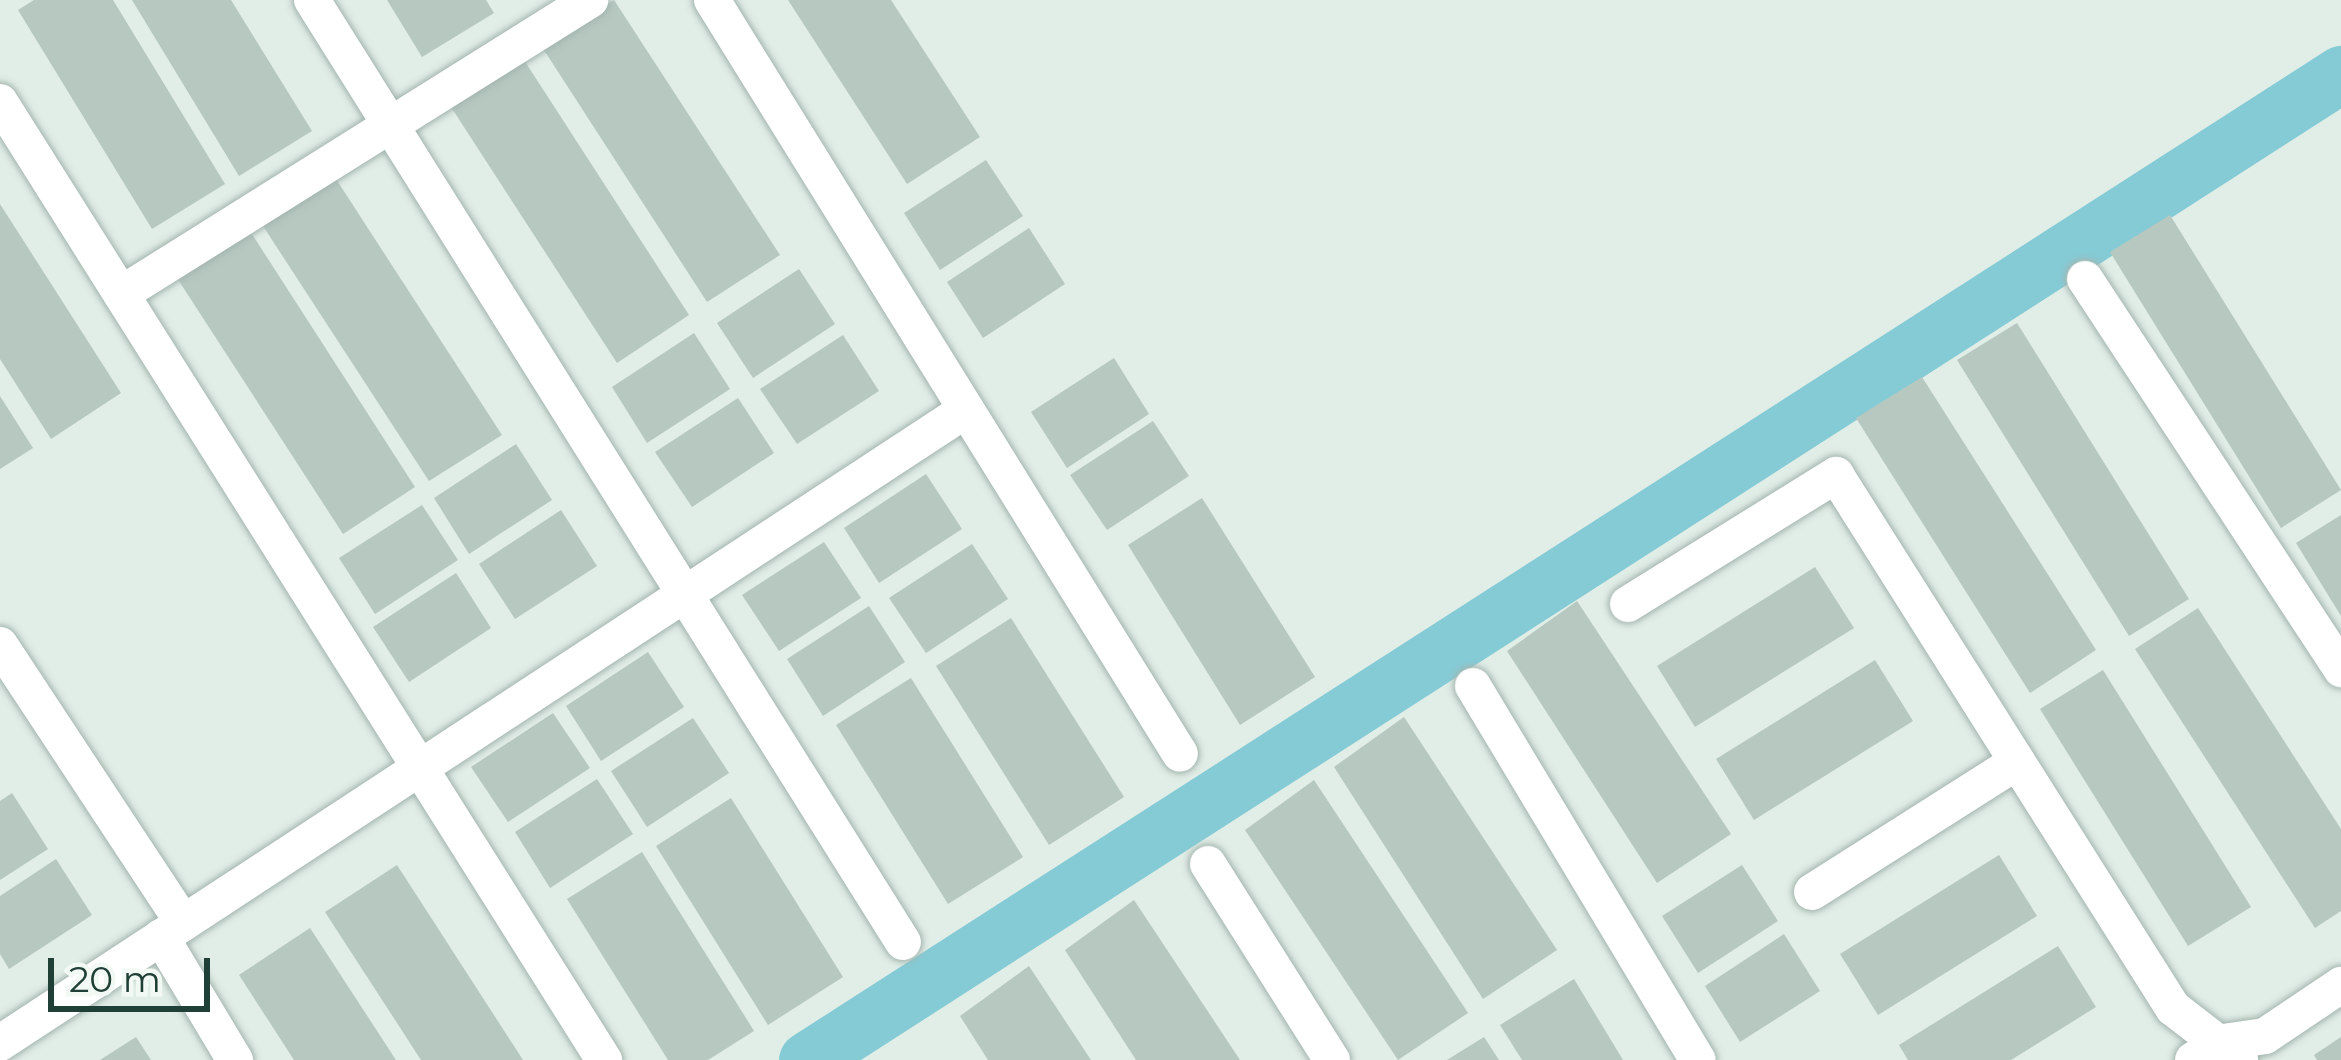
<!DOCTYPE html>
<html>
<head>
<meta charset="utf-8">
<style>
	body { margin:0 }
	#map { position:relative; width:2341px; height:1060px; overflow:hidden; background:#e1ede7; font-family:Montserrat,sans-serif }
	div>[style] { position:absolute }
	.canal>* { height:57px; margin:-28.5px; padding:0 28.5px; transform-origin:28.5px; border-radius:28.5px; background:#85cbd6 }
	.building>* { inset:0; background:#b6c8c0 }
	.roads { filter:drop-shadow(0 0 3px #a3b5ae) drop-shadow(0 0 3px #a3b5ae) }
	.minor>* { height:36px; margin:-18px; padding:0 18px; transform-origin:18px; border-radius:18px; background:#fff }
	span { translate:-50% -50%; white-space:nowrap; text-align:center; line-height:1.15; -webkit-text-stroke:12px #f2f9f5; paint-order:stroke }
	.scale { position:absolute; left:48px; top:958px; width:162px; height:54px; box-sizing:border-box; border:6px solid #203f36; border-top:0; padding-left:15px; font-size:36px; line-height:42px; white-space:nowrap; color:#203f36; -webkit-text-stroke:9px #f2f9f5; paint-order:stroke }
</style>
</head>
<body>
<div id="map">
	<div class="canal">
		<div style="left:807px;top:1060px;width:1824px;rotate:-32.73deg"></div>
	</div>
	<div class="building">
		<div style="clip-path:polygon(34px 0,113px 0,225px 184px,152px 229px,18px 10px)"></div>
		<div style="clip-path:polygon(132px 0,231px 0,312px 131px,239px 176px)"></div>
		<div style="clip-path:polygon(387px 0,486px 0,494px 13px,422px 57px)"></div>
		<div style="clip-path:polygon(614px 0,780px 255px,707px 302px,542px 47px)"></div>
		<div style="clip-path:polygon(788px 0,891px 0,980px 137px,907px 184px)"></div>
		<div style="clip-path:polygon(524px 60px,689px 315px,617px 363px,451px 107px)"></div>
		<div style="clip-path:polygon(986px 160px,1023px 216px,940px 270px,904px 213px)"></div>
		<div style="clip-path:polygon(336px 179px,502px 435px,429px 481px,263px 226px)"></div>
		<div style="clip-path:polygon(0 204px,121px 393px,51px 439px,0 359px)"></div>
		<div style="clip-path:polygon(2170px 215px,2341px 490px,2281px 528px,2110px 252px)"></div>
		<div style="clip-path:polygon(1029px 228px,1065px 284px,983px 338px,947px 282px)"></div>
		<div style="clip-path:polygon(250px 231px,415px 487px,343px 534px,177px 278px)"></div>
		<div style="clip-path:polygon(799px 269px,835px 324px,753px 378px,717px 323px)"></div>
		<div style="clip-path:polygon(2017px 323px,2189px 599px,2129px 636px,1957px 360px)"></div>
		<div style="clip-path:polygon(694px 333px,730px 389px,647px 443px,612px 387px)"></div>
		<div style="clip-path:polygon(843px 335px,879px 391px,797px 444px,760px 389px)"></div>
		<div style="clip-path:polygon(1114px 358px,1149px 414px,1067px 468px,1031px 412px)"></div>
		<div style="clip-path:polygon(1922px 377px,2096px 650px,2030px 693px,1856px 418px)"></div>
		<div style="clip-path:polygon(0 396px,33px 448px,0 469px)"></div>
		<div style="clip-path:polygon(738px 398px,774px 453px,692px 507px,655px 452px)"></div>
		<div style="clip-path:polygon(1153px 421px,1189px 476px,1107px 530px,1070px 475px)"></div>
		<div style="clip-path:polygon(516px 444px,552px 500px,469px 554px,434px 498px)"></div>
		<div style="clip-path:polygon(926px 474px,962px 529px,879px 583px,844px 528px)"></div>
		<div style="clip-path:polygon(1202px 498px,1315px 677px,1240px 725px,1128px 545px)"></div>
		<div style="clip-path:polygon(422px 505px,458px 560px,375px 614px,339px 558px)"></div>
		<div style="clip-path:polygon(561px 510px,597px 566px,515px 619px,479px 564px)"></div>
		<div style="clip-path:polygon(2341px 515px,2341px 616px,2296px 543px)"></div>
		<div style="clip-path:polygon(824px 542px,861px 598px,779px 651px,742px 595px)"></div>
		<div style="clip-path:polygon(972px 544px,1008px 599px,926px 653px,889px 598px)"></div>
		<div style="clip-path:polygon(1815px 567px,1854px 628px,1695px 727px,1657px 666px)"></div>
		<div style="clip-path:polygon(456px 573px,491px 628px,409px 682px,373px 627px)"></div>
		<div style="clip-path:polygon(1577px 601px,1731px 834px,1657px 883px,1507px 651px)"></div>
		<div style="clip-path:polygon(869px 606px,905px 662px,823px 716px,787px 659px)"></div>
		<div style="clip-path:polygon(2198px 608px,2341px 829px,2341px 911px,2315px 928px,2135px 649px)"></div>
		<div style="clip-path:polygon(1011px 618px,1124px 797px,1049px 845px,936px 666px)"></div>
		<div style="clip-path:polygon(648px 652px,684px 707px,601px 761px,566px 706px)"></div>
		<div style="clip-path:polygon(1875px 660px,1913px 721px,1754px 820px,1716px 759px)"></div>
		<div style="clip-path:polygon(2103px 670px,2251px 907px,2188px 946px,2040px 709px)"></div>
		<div style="clip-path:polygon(911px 678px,1023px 857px,948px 904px,836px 725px)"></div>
		<div style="clip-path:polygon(553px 713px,590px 768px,508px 822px,471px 767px)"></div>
		<div style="clip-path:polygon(1404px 717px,1557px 950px,1483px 999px,1334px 767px)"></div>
		<div style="clip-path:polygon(693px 718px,729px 773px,647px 827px,611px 771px)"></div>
		<div style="clip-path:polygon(597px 779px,633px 834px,550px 888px,515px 832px)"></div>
		<div style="clip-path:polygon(1314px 780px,1468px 1013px,1398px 1060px,1245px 830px)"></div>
		<div style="clip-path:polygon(12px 793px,48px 849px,0 880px,0 801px)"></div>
		<div style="clip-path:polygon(731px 798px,843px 977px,768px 1025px,656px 846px)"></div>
		<div style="clip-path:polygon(642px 852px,754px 1031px,708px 1060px,668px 1060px,567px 899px)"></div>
		<div style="clip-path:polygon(1999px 855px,2037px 916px,1878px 1015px,1840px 954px)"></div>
		<div style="clip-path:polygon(56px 859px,92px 915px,9px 969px,0 954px,0 896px)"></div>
		<div style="clip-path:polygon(397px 865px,523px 1060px,421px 1060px,325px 912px)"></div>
		<div style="clip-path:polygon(1742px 865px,1778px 921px,1698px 973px,1662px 916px)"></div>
		<div style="clip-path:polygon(1134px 900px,1240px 1060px,1136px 1060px,1065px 950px)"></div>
		<div style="clip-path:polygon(310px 928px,396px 1060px,294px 1060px,239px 975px)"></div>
		<div style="clip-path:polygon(1784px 934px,1820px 991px,1740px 1042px,1705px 986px)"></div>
		<div style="clip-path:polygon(2058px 946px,2096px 1007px,2011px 1060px,1908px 1060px,1899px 1045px)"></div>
		<div style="clip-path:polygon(1029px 966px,1091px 1060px,988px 1060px,960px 1016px)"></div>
		<div style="clip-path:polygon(1574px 979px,1623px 1060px,1522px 1060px,1500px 1025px)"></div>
		<div style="clip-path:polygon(136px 1037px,151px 1060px,100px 1060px)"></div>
		<div style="clip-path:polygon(1484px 1037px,1499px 1060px,1447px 1060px)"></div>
		<div style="clip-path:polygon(2341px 1037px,2341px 1060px,2317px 1060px,2314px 1055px)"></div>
	</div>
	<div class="roads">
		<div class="minor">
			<div style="left:312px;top:0;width:1112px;rotate:57.9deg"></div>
			<div style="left:712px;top:0;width:887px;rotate:58.17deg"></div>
			<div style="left:0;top:102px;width:1133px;rotate:57.77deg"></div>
			<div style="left:2085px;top:279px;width:467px;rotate:56.7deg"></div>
			<div style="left:121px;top:294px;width:554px;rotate:-32.08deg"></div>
			<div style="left:1628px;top:604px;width:245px;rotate:-31.8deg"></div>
			<div style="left:1836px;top:475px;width:631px;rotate:57.7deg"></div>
			<div style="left:2173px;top:1008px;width:85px;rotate:37.8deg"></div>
			<div style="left:0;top:645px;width:333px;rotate:56.6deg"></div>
			<div style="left:1473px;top:686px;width:436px;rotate:59deg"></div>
			<div style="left:1208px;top:864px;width:232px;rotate:57.7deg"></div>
			<div style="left:1812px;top:892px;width:243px;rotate:-32.4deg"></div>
			<div style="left:161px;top:937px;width:144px;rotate:59deg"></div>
			<div style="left:0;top:1043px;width:1155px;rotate:-33.24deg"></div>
			<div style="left:2193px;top:1060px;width:35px;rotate:-31deg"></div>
			<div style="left:2223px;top:1042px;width:42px;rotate:-8.1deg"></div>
			<div style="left:2265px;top:1036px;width:92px;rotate:-33.9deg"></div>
		</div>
	</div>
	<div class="scale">20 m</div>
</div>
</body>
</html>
